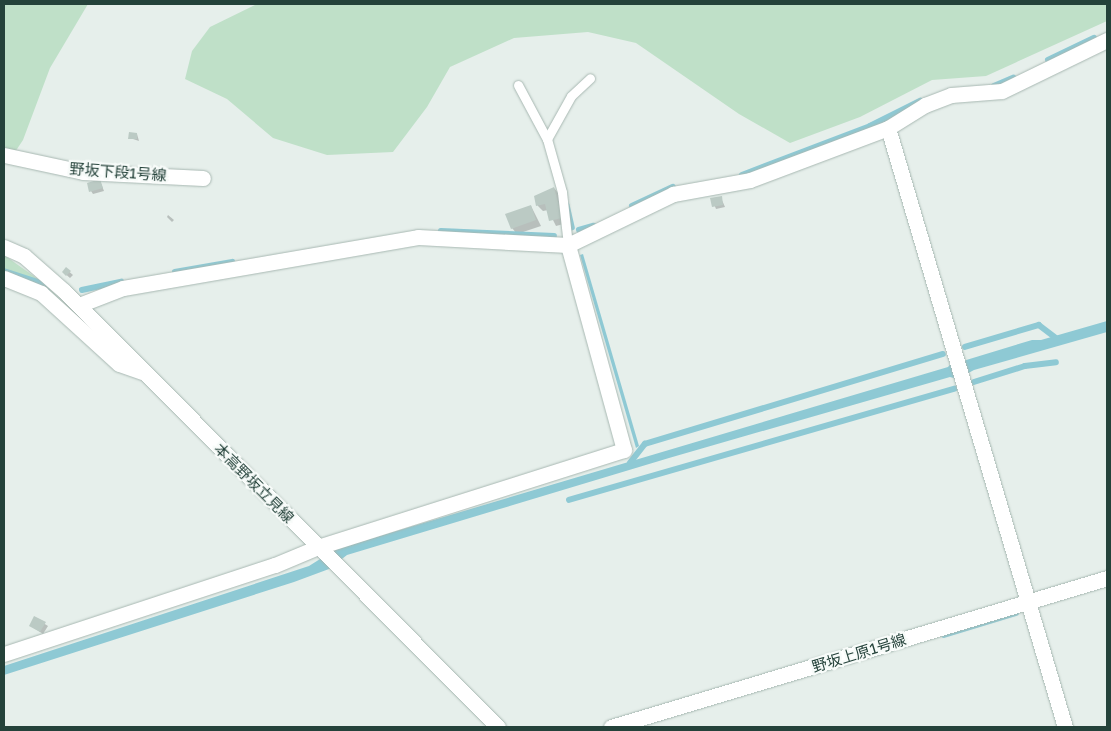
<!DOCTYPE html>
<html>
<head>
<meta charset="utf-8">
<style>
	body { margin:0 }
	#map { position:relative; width:1111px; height:731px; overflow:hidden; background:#e6efeb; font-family:"Golos Text","Noto Sans JP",sans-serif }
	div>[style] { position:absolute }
	.green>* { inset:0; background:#bfe0c8 }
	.water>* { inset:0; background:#8ec9d4 }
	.shadow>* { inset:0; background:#0003 }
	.stream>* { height:5.5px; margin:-2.75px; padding:0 2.75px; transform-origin:2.75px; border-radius:2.75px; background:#8ec9d4 }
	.building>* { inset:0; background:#bbcac4 }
	.roads { filter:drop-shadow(0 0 1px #a8b8b2) drop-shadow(0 0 1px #a8b8b2) }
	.lane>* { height:9px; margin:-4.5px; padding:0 4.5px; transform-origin:4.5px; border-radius:4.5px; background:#fff }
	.street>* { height:15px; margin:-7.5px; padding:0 7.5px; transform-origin:7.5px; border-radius:7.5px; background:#fff }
	.secondary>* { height:15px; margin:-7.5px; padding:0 7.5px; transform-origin:7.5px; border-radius:7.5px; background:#fff }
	span { translate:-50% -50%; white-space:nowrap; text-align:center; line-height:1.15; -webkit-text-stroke:4.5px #f7fbf9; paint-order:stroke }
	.street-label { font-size:15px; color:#24423a }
	.frame { position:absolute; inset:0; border:5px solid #24423a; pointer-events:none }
</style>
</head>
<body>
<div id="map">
	<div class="green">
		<div style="clip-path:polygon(4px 4px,88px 4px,50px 68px,23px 140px,15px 152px,4px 153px)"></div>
		<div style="clip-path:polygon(257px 4px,1107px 4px,1107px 21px,986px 76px,932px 80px,860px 117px,790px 143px,739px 114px,636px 43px,588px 32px,514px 38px,450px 67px,427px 107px,393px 152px,327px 155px,273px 138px,227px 99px,185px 79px,192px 51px,210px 27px)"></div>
		<div style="clip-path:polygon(4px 255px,42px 282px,116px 354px,4px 274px)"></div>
	</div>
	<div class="water">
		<div style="clip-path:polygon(583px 254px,639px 446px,636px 448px,580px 255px)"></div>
		<div style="clip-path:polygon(1107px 321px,1107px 332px,974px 370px,957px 379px,950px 377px,669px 458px,347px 555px,329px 569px,294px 582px,4px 675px,4px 666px,309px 566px,336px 549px,948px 367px,953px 361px,963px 361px,1032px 340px,1041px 340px)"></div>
	</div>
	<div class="shadow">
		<div style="clip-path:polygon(137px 134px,139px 141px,130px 138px)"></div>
		<div style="clip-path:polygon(100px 181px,104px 191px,93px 194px,91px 191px)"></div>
		<div style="clip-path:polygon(554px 188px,559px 194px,567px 223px,556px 226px,548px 210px,543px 211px,538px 206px,535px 197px)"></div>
		<div style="clip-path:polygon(721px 198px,725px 207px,716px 209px,712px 199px)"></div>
		<div style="clip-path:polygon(531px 206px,541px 226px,517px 234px,512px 228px)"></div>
		<div style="clip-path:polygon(168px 215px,174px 220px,172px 222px,167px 217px)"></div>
		<div style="clip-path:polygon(66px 269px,73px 275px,70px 278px,63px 272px)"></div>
		<div style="clip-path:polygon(35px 618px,48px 626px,43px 634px,31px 626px)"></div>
	</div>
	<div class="stream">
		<div style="left:1048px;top:60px;width:51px;rotate:-25.6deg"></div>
		<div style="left:994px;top:86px;width:21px;rotate:-23deg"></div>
		<div style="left:742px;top:175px;width:137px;rotate:-20.9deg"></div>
		<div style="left:870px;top:126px;width:56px;rotate:-26.6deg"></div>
		<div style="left:567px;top:205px;width:23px;rotate:77deg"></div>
		<div style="left:632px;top:206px;width:45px;rotate:-24.9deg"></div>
		<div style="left:579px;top:230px;width:15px;rotate:-16deg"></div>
		<div style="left:441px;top:231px;width:113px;rotate:2.5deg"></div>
		<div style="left:4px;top:271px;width:38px;rotate:18deg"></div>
		<div style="left:40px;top:283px;width:10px;rotate:45deg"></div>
		<div style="left:175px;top:272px;width:58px;rotate:-10deg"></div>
		<div style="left:82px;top:290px;width:40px;rotate:-12deg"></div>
		<div style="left:965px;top:347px;width:77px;rotate:-16.6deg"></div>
		<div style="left:1039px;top:325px;width:25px;rotate:37deg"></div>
		<div style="left:974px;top:382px;width:53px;rotate:-17.4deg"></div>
		<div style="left:1025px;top:366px;width:31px;rotate:-7deg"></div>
		<div style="left:630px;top:463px;width:24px;rotate:-52deg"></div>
		<div style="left:645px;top:444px;width:311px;rotate:-16.8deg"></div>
		<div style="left:569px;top:500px;width:401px;rotate:-16.1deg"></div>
		<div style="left:944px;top:635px;width:75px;rotate:-17deg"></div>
	</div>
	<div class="building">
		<div style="clip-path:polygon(129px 132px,137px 133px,137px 139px,128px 139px)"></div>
		<div style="clip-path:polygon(100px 179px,103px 188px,89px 192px,87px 183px)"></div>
		<div style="clip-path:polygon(554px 187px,562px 218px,549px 221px,545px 204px,536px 206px,534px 196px)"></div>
		<div style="clip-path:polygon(722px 196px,723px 205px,712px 207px,710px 198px)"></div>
		<div style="clip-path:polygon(531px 205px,536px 220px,511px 229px,505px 214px)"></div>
		<div style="clip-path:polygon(66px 267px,71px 271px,66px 276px,62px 272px)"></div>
		<div style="clip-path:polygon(34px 616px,46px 622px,40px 632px,29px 626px)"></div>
	</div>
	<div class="roads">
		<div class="lane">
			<div style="left:518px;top:85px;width:61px;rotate:61.8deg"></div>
			<div style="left:568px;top:245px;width:53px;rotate:-96.5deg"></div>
			<div style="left:562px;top:192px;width:55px;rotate:-105.8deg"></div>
			<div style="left:547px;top:139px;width:49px;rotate:-60.8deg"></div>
			<div style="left:571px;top:96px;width:26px;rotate:-43deg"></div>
		</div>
		<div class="street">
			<div style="left:888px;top:128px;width:625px;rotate:73.54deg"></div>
			<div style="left:4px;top:155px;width:81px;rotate:12.1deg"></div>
			<div style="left:83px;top:172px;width:120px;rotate:2.9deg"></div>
			<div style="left:4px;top:278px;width:40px;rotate:22deg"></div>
			<div style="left:41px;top:293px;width:105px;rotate:42.3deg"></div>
			<div style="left:119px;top:364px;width:28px;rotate:19deg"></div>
			<div style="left:79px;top:305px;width:47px;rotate:-21.1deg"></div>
			<div style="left:123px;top:288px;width:299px;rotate:-9.8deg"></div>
			<div style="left:418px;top:237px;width:150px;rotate:3.1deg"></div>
			<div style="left:568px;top:245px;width:117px;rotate:-25.9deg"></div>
			<div style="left:673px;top:194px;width:78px;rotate:-10.3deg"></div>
			<div style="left:750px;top:180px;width:147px;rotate:-20.6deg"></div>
			<div style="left:888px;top:128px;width:44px;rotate:-31.9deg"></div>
			<div style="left:925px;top:105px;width:28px;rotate:-21deg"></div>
			<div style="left:951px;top:95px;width:51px;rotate:-4.5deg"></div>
			<div style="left:1002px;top:91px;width:117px;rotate:-25.9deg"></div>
			<div style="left:4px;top:654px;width:285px;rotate:-18.2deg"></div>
			<div style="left:275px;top:565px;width:47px;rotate:-22.7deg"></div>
			<div style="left:318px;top:547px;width:321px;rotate:-17.6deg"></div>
			<div style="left:624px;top:450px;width:213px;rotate:-105.3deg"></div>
			<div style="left:611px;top:727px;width:518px;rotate:-16.72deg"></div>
		</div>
		<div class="secondary">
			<div style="left:4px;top:247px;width:22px;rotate:24deg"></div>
			<div style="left:24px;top:256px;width:53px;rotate:41.2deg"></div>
			<div style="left:64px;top:291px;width:615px;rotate:45.13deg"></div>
		</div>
	</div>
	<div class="street-label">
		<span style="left:118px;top:172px;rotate:4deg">野坂下段1号線</span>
		<span style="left:254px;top:483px;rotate:45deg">本高野坂立見線</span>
		<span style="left:859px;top:653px;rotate:-17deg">野坂上原1号線</span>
	</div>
	<div class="frame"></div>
</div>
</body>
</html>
